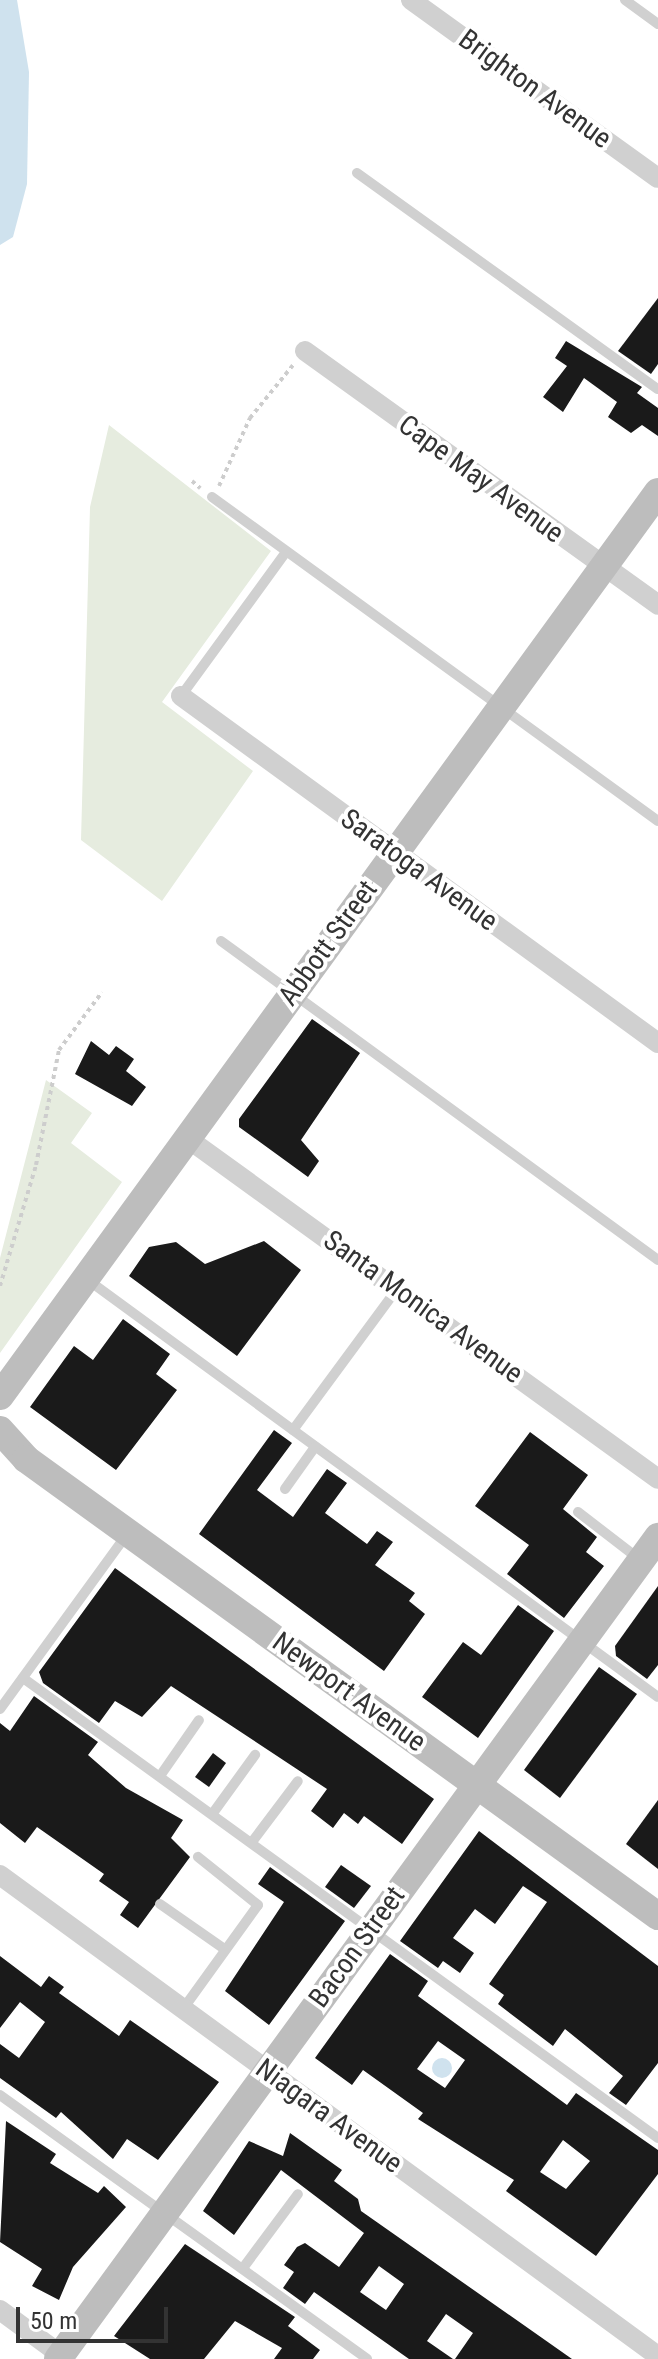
<!DOCTYPE html>
<html>
<head>
<meta charset="utf-8">
<style>
	body { margin:0 }
	#map { position:relative; width:658px; height:2359px; overflow:hidden; background:#fff; font-family:"Roboto Condensed",sans-serif }
	div>[style] { position:absolute }
	.green>* { inset:0; background:#e6ecdf }
	.water>* { inset:0; background:#cfe2ee }
	.round { border-radius:50% }
	.building>* { inset:0; background:#1a1a1a }
	.path>* { height:4px; margin-top:-2px; transform-origin:0; background:repeating-linear-gradient(90deg,#cdcdcd 0 4px,transparent 0 8px) }
	.lane>* { height:10px; margin:-5px; padding:0 5px; transform-origin:5px; border-radius:5px; background:#d0d0d0 }
	.street>* { height:20px; margin:-10px; padding:0 10px; transform-origin:10px; border-radius:10px; background:#d0d0d0 }
	.secondary>* { height:28px; margin:-14px; padding:0 14px; transform-origin:14px; border-radius:14px; background:#bdbdbd }
	span { translate:-50% -50%; white-space:nowrap; text-align:center; line-height:1.15; -webkit-text-stroke:8px #fff; paint-order:stroke }
	.street-label { font-size:28px; color:#333 }
	.scale { position:absolute; left:16px; top:2307px; width:152px; height:36px; box-sizing:border-box; border:4px solid #333; border-top:0; padding-left:10px; font-size:24px; line-height:28px; white-space:nowrap; color:#333; -webkit-text-stroke:6px #fff; paint-order:stroke }
</style>
</head>
<body>
<div id="map">
	<div class="green">
		<div style="clip-path:polygon(109px 425px,271px 551px,162px 702px,253px 771px,162px 901px,81px 840px,90px 507px)"></div>
		<div style="clip-path:polygon(46px 1080px,92px 1113px,71px 1143px,122px 1182px,0 1353px,0 1258px)"></div>
	</div>
	<div class="water">
		<div style="clip-path:polygon(0 0,17px 0,29px 72px,27px 184px,13px 237px,0 245px)"></div>
		<div class="round" style="left:432px;top:2058px;width:20px;height:20px"></div>
	</div>
	<div class="building">
		<div style="clip-path:polygon(658px 298px,658px 364px,651px 374px,618px 351px)"></div>
		<div style="clip-path:polygon(566px 341px,642px 387px,637px 393px,658px 408px,658px 436px,642px 425px,631px 433px,608px 417px,617px 402px,584px 378px,563px 412px,543px 397px,567px 366px,555px 358px)"></div>
		<div style="clip-path:polygon(312px 1019px,360px 1053px,301px 1140px,319px 1161px,308px 1177px,239px 1127px,239px 1119px)"></div>
		<div style="clip-path:polygon(91px 1041px,109px 1055px,116px 1046px,134px 1059px,126px 1071px,146px 1087px,132px 1106px,75px 1074px)"></div>
		<div style="clip-path:polygon(264px 1241px,301px 1270px,237px 1356px,129px 1276px,149px 1247px,176px 1242px,205px 1264px)"></div>
		<div style="clip-path:polygon(123px 1319px,170px 1354px,156px 1374px,177px 1390px,116px 1470px,30px 1407px,74px 1346px,93px 1360px)"></div>
		<div style="clip-path:polygon(274px 1430px,292px 1443px,257px 1490px,293px 1517px,327px 1469px,347px 1483px,325px 1513px,367px 1544px,377px 1531px,393px 1542px,375px 1565px,415px 1593px,409px 1601px,425px 1614px,384px 1671px,199px 1534px)"></div>
		<div style="clip-path:polygon(530px 1432px,588px 1475px,563px 1509px,597px 1537px,586px 1552px,604px 1566px,564px 1618px,507px 1574px,529px 1545px,475px 1506px)"></div>
		<div style="clip-path:polygon(115px 1568px,434px 1799px,402px 1844px,364px 1816px,358px 1824px,344px 1813px,333px 1828px,311px 1811px,327px 1789px,171px 1686px,142px 1717px,115px 1701px,99px 1723px,43px 1683px,39px 1672px)"></div>
		<div style="clip-path:polygon(658px 1586px,658px 1665px,647px 1679px,616px 1656px,615px 1646px)"></div>
		<div style="clip-path:polygon(518px 1605px,554px 1631px,478px 1738px,422px 1697px,463px 1642px,481px 1655px)"></div>
		<div style="clip-path:polygon(599px 1667px,637px 1694px,560px 1798px,524px 1770px)"></div>
		<div style="clip-path:polygon(34px 1696px,98px 1742px,88px 1755px,126px 1788px,183px 1820px,171px 1838px,190px 1857px,138px 1928px,120px 1915px,129px 1902px,99px 1881px,104px 1874px,37px 1827px,25px 1843px,0 1823px,0 1723px,10px 1731px)"></div>
		<div style="clip-path:polygon(213px 1753px,226px 1763px,209px 1787px,195px 1777px)"></div>
		<div style="clip-path:polygon(658px 1800px,658px 1869px,626px 1844px)"></div>
		<div style="clip-path:polygon(479px 1831px,658px 1966px,658px 2063px,626px 2105px,609px 2093px,623px 2076px,565px 2029px,553px 2046px,498px 2004px,504px 1995px,489px 1984px,547px 1902px,523px 1886px,495px 1924px,475px 1909px,453px 1938px,474px 1953px,460px 1973px,443px 1961px,438px 1968px,400px 1941px)"></div>
		<div style="clip-path:polygon(341px 1865px,371px 1886px,354px 1908px,325px 1887px)"></div>
		<div style="clip-path:polygon(270px 1867px,345px 1921px,269px 2025px,225px 1991px,284px 1902px,258px 1884px)"></div>
		<div style="clip-path:polygon(evenodd,390px 1954px,428px 1981px,418px 1996px,567px 2105px,576px 2093px,658px 2150px,658px 2174px,596px 2256px,506px 2191px,514px 2180px,418px 2119px,423px 2113px,363px 2070px,352px 2085px,315px 2058px,390px 1954px,438px 2041px,465px 2060px,445px 2088px,417px 2069px,438px 2041px,390px 1954px,563px 2140px,590px 2161px,566px 2189px,540px 2172px,563px 2140px)"></div>
		<div style="clip-path:polygon(0 1956px,41px 1987px,49px 1976px,64px 1987px,59px 1993px,119px 2036px,130px 2020px,219px 2082px,158px 2160px,127px 2139px,113px 2159px,61px 2112px,56px 2118px,0 2078px,0 2044px,19px 2058px,45px 2022px,20px 2002px,0 2028px)"></div>
		<div style="clip-path:polygon(6px 2121px,56px 2154px,50px 2163px,98px 2193px,104px 2186px,126px 2207px,73px 2267px,59px 2300px,32px 2286px,42px 2269px,0 2242px)"></div>
		<div style="clip-path:polygon(evenodd,290px 2133px,342px 2170px,334px 2181px,358px 2199px,361px 2211px,572px 2359px,455px 2359px,473px 2333px,446px 2314px,427px 2341px,453px 2359px,409px 2359px,314px 2292px,305px 2304px,283px 2288px,294px 2272px,284px 2265px,297px 2247px,305px 2243px,339px 2267px,364px 2233px,281px 2170px,234px 2235px,203px 2211px,249px 2141px,283px 2156px,290px 2133px,379px 2266px,404px 2284px,386px 2310px,360px 2292px,379px 2266px)"></div>
		<div style="clip-path:polygon(185px 2244px,295px 2317px,288px 2326px,320px 2350px,313px 2359px,274px 2359px,282px 2348px,235px 2321px,204px 2359px,150px 2359px,114px 2336px)"></div>
	</div>
	<div class="path">
		<div style="left:192px;top:481px;width:11px;rotate:41deg"></div>
		<div style="left:219px;top:486px;width:75px;rotate:-65.5deg"></div>
		<div style="left:250px;top:418px;width:68px;rotate:-50.9deg"></div>
		<div style="left:0;top:1286px;width:126px;rotate:-73.4deg"></div>
		<div style="left:36px;top:1165px;width:117px;rotate:-78.7deg"></div>
		<div style="left:59px;top:1050px;width:72px;rotate:-53.4deg"></div>
	</div>
	<div class="lane">
		<div style="left:625px;top:0;width:41px;rotate:36deg"></div>
		<div style="left:357px;top:173px;width:370px;rotate:35.7deg"></div>
		<div style="left:212px;top:497px;width:551px;rotate:36deg"></div>
		<div style="left:181px;top:696px;width:178px;rotate:-53.9deg"></div>
		<div style="left:221px;top:941px;width:541px;rotate:36.13deg"></div>
		<div style="left:88px;top:1280px;width:706px;rotate:36.19deg"></div>
		<div style="left:293px;top:1430px;width:175px;rotate:-53.6deg"></div>
		<div style="left:285px;top:1489px;width:52px;rotate:-54.5deg"></div>
		<div style="left:578px;top:1512px;width:77px;rotate:37.6deg"></div>
		<div style="left:23px;top:1678px;width:784px;rotate:35.92deg"></div>
		<div style="left:0;top:1709px;width:218px;rotate:-54deg"></div>
		<div style="left:160px;top:1776px;width:68px;rotate:-55.1deg"></div>
		<div style="left:213px;top:1813px;width:72px;rotate:-54.1deg"></div>
		<div style="left:252px;top:1842px;width:76px;rotate:-53deg"></div>
		<div style="left:160px;top:1904px;width:77px;rotate:34.9deg"></div>
		<div style="left:183px;top:2009px;width:128px;rotate:-54.2deg"></div>
		<div style="left:258px;top:1905px;width:77px;rotate:-141.3deg"></div>
		<div style="left:0;top:2095px;width:452px;rotate:35.7deg"></div>
		<div style="left:243px;top:2268px;width:92px;rotate:-53.4deg"></div>
	</div>
	<div class="street">
		<div style="left:411px;top:0;width:304px;rotate:35.8deg"></div>
		<div style="left:305px;top:351px;width:435px;rotate:35.7deg"></div>
		<div style="left:181px;top:696px;width:590px;rotate:36.03deg"></div>
		<div style="left:187px;top:1138px;width:581px;rotate:35.9deg"></div>
		<div style="left:0;top:1875px;width:815px;rotate:36.17deg"></div>
		<div style="left:0;top:2310px;width:76px;rotate:36.4deg"></div>
	</div>
	<div class="secondary">
		<div style="left:0;top:1396px;width:1118px;rotate:-53.95deg"></div>
		<div style="left:0;top:1430px;width:39px;rotate:48deg"></div>
		<div style="left:26px;top:1459px;width:780px;rotate:35.87deg"></div>
		<div style="left:58px;top:2359px;width:1018px;rotate:-53.87deg"></div>
	</div>
	<div class="street-label">
		<span style="left:535px;top:89px;rotate:36deg">Brighton Avenue</span>
		<span style="left:481px;top:479px;rotate:36deg">Cape May Avenue</span>
		<span style="left:419px;top:870px;rotate:36deg">Saratoga Avenue</span>
		<span style="left:328px;top:943px;rotate:-54deg">Abbott Street</span>
		<span style="left:423px;top:1307px;rotate:36deg">Santa Monica Avenue</span>
		<span style="left:349px;top:1692px;rotate:36deg">Newport Avenue</span>
		<span style="left:357px;top:1947px;rotate:-54deg">Bacon Street</span>
		<span style="left:329px;top:2116px;rotate:36deg">Niagara Avenue</span>
	</div>
	<div class="scale">50 m</div>
</div>
</body>
</html>
